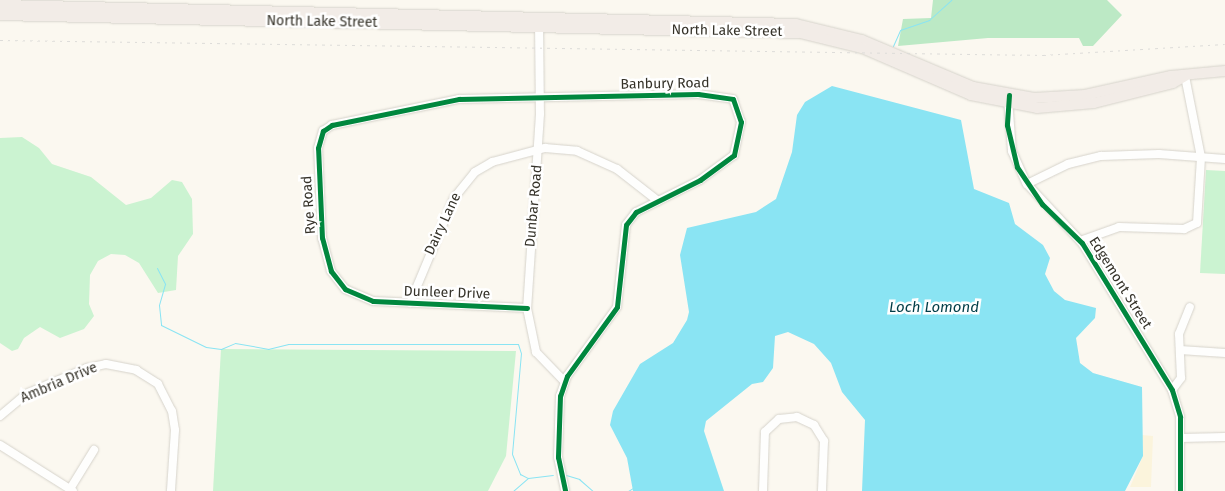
<!DOCTYPE html>
<html>
<head>
<meta charset="utf-8">
<style>
	body { margin:0 }
	#map { position:relative; width:1225px; height:491px; overflow:hidden; background:#fbf8f0; font-family:"Fira Sans",sans-serif }
	div>[style] { position:absolute }
	.green>* { inset:0; background:#cbf3d1 }
	.forest>* { inset:0; background:#bce9c5 }
	.sand>* { inset:0; background:#fbf4dc }
	.water>* { inset:0; background:#8ae4f3 }
	.stream>* { height:1px; margin:-0.5px; padding:0 0.5px; transform-origin:0.5px; border-radius:0.5px; background:#8ae4f3 }
	.roads { filter:drop-shadow(0 0 1px #d6d3cb) drop-shadow(0 0 1px #d6d3cb) }
	.minor>* { height:8px; margin:-4px; padding:0 4px; transform-origin:4px; border-radius:4px; background:#fefefd }
	.major>* { height:10px; margin:-5px; padding:0 5px; transform-origin:5px; border-radius:5px; background:#f2ece7 }
	.rail>* { height:1px; margin-top:-0.5px; transform-origin:0; background:repeating-linear-gradient(90deg,#dddcd9 0 2.5px,transparent 0 7.5px) }
	.cycleway>* { height:5px; margin:-2.5px; padding:0 2.5px; transform-origin:2.5px; border-radius:2.5px; background:#00873e }
	span { translate:-50% -50%; white-space:nowrap; text-align:center; line-height:1.15; -webkit-text-stroke:5px #fff; paint-order:stroke }
	.street-label { font-size:14px; color:#353229 }
	.water-label { font-size:15px; color:#003d47; font-style:italic }
</style>
</head>
<body>
<div id="map">
	<div class="green">
		<div style="clip-path:polygon(22px 137px,39px 148px,52px 164px,91px 177px,126px 205px,151px 198px,172px 180px,182px 182px,192px 199px,193px 234px,178px 256px,176px 290px,158px 293px,139px 263px,125px 255px,111px 254px,98px 261px,90px 275px,89px 304px,94px 316px,84px 329px,60px 338px,40px 327px,24px 338px,18px 349px,12px 351px,0 343px,0 138px)"></div>
		<div style="clip-path:polygon(1206px 170px,1225px 171px,1225px 274px,1200px 273px)"></div>
		<div style="clip-path:polygon(221px 349px,516px 351px,506px 456px,488px 491px,213px 491px)"></div>
	</div>
	<div class="forest">
		<div style="clip-path:polygon(933px 0,1107px 0,1122px 15px,1093px 46px,1083px 46px,1079px 38px,988px 38px,898px 46px,903px 19px,931px 18px)"></div>
	</div>
	<div class="sand">
		<div style="clip-path:polygon(1142px 435px,1153px 436px,1151px 487px,1130px 487px,1143px 456px)"></div>
	</div>
	<div class="water">
		<div style="clip-path:polygon(832px 86px,961px 120px,974px 189px,1009px 203px,1015px 224px,1043px 245px,1050px 258px,1045px 274px,1054px 291px,1065px 300px,1096px 308px,1095px 318px,1076px 338px,1080px 363px,1093px 373px,1142px 387px,1143px 456px,1125px 491px,862px 491px,865px 420px,842px 392px,831px 363px,814px 344px,788px 332px,775px 336px,773px 368px,763px 382px,752px 384px,706px 421px,704px 431px,724px 491px,633px 491px,627px 458px,610px 425px,613px 411px,640px 364px,673px 343px,687px 320px,689px 312px,680px 255px,687px 228px,756px 212px,776px 199px,792px 152px,797px 115px,805px 102px)"></div>
	</div>
	<div class="stream">
		<div style="left:893px;top:46px;width:17px;rotate:-66deg"></div>
		<div style="left:900px;top:30px;width:31px;rotate:-19deg"></div>
		<div style="left:929px;top:20px;width:30px;rotate:-42deg"></div>
		<div style="left:157px;top:268px;width:18px;rotate:63deg"></div>
		<div style="left:165px;top:284px;width:22px;rotate:106deg"></div>
		<div style="left:159px;top:305px;width:20px;rotate:84deg"></div>
		<div style="left:161px;top:325px;width:50px;rotate:26.1deg"></div>
		<div style="left:206px;top:347px;width:15px;rotate:8deg"></div>
		<div style="left:221px;top:349px;width:15px;rotate:-23deg"></div>
		<div style="left:235px;top:343px;width:34px;rotate:10deg"></div>
		<div style="left:268px;top:349px;width:21px;rotate:-14deg"></div>
		<div style="left:288px;top:344px;width:230px"></div>
		<div style="left:518px;top:344px;width:9px;rotate:72deg"></div>
		<div style="left:521px;top:353px;width:101px;rotate:95.1deg"></div>
		<div style="left:512px;top:454px;width:22px;rotate:68deg"></div>
		<div style="left:520px;top:474px;width:9px;rotate:27deg"></div>
		<div style="left:566px;top:475px;width:14px;rotate:17deg"></div>
		<div style="left:579px;top:479px;width:18px;rotate:41deg"></div>
		<div style="left:513px;top:491px;width:20px;rotate:-41deg"></div>
		<div style="left:528px;top:478px;width:25px;rotate:-7deg"></div>
		<div style="left:628px;top:491px;width:6px;rotate:-31deg"></div>
	</div>
	<div class="roads">
		<div class="minor">
			<div style="left:539px;top:22px;width:92px;rotate:89.4deg"></div>
			<div style="left:540px;top:114px;width:194px;rotate:93.8deg"></div>
			<div style="left:527px;top:308px;width:45px;rotate:78.4deg"></div>
			<div style="left:536px;top:352px;width:40px;rotate:46deg"></div>
			<div style="left:1008px;top:99px;width:52px;rotate:85.6deg"></div>
			<div style="left:1012px;top:151px;width:36px;rotate:66deg"></div>
			<div style="left:1027px;top:184px;width:81px;rotate:47deg"></div>
			<div style="left:1082px;top:243px;width:172px;rotate:58.5deg"></div>
			<div style="left:1172px;top:390px;width:28px;rotate:73deg"></div>
			<div style="left:1180px;top:417px;width:74px;rotate:90deg"></div>
			<div style="left:1027px;top:184px;width:46px;rotate:-26deg"></div>
			<div style="left:1068px;top:164px;width:34px;rotate:-14deg"></div>
			<div style="left:1101px;top:156px;width:58px;rotate:-2deg"></div>
			<div style="left:1159px;top:154px;width:66px;rotate:4.3deg"></div>
			<div style="left:1080px;top:241px;width:41px;rotate:-19.7deg"></div>
			<div style="left:1119px;top:227px;width:65px;rotate:1.8deg"></div>
			<div style="left:1184px;top:229px;width:14px;rotate:-25deg"></div>
			<div style="left:1197px;top:223px;width:66px;rotate:-86.5deg"></div>
			<div style="left:1201px;top:157px;width:83px;rotate:-101.2deg"></div>
			<div style="left:410px;top:303px;width:114px;rotate:-67.3deg"></div>
			<div style="left:454px;top:198px;width:33px;rotate:-51deg"></div>
			<div style="left:475px;top:172px;width:20px;rotate:-30deg"></div>
			<div style="left:492px;top:162px;width:55px;rotate:-14.8deg"></div>
			<div style="left:545px;top:148px;width:32px;rotate:5deg"></div>
			<div style="left:577px;top:151px;width:44px;rotate:24.2deg"></div>
			<div style="left:617px;top:169px;width:52px;rotate:38deg"></div>
			<div style="left:527px;top:308px;width:154px;rotate:-177.4deg"></div>
			<div style="left:373px;top:301px;width:30px;rotate:-157deg"></div>
			<div style="left:345px;top:289px;width:23px;rotate:-128deg"></div>
			<div style="left:331px;top:271px;width:34px;rotate:-105deg"></div>
			<div style="left:322px;top:238px;width:90px;rotate:-92.5deg"></div>
			<div style="left:318px;top:148px;width:18px;rotate:-74deg"></div>
			<div style="left:323px;top:131px;width:11px;rotate:-34deg"></div>
			<div style="left:332px;top:125px;width:130px;rotate:-11.6deg"></div>
			<div style="left:459px;top:99px;width:239px;rotate:-1.2deg"></div>
			<div style="left:698px;top:94px;width:35px;rotate:8deg"></div>
			<div style="left:733px;top:99px;width:24px;rotate:71deg"></div>
			<div style="left:741px;top:122px;width:34px;rotate:102deg"></div>
			<div style="left:734px;top:155px;width:42px;rotate:143.7deg"></div>
			<div style="left:700px;top:180px;width:72px;rotate:153.4deg"></div>
			<div style="left:636px;top:212px;width:16px;rotate:128deg"></div>
			<div style="left:626px;top:225px;width:82px;rotate:96.3deg"></div>
			<div style="left:617px;top:307px;width:85px;rotate:125.9deg"></div>
			<div style="left:567px;top:376px;width:21px;rotate:109deg"></div>
			<div style="left:560px;top:396px;width:61px;rotate:91.9deg"></div>
			<div style="left:558px;top:457px;width:35px;rotate:78deg"></div>
			<div style="left:1180px;top:350px;width:45px;rotate:3.8deg"></div>
			<div style="left:1172px;top:390px;width:15px;rotate:-53deg"></div>
			<div style="left:1181px;top:378px;width:44px;rotate:-92.6deg"></div>
			<div style="left:1179px;top:334px;width:29px;rotate:-68deg"></div>
			<div style="left:0;top:416px;width:34px;rotate:-40deg"></div>
			<div style="left:26px;top:394px;width:66px;rotate:-23.1deg"></div>
			<div style="left:87px;top:368px;width:19px;rotate:-12deg"></div>
			<div style="left:106px;top:364px;width:31px;rotate:11deg"></div>
			<div style="left:136px;top:370px;width:26px;rotate:32deg"></div>
			<div style="left:158px;top:384px;width:30px;rotate:63deg"></div>
			<div style="left:172px;top:411px;width:19px;rotate:81deg"></div>
			<div style="left:175px;top:430px;width:61px;rotate:93.8deg"></div>
			<div style="left:1181px;top:438px;width:44px;rotate:-1.3deg"></div>
			<div style="left:0;top:445px;width:86px;rotate:32.2deg"></div>
			<div style="left:70px;top:489px;width:46px;rotate:-58.4deg"></div>
			<div style="left:763px;top:491px;width:59px;rotate:-88.1deg"></div>
			<div style="left:765px;top:432px;width:19px;rotate:-43deg"></div>
			<div style="left:779px;top:419px;width:18px;rotate:-6deg"></div>
			<div style="left:797px;top:417px;width:19px;rotate:25deg"></div>
			<div style="left:814px;top:425px;width:19px;rotate:58deg"></div>
			<div style="left:824px;top:441px;width:50px;rotate:92.3deg"></div>
		</div>
		<div class="major">
			<div style="left:0;top:5px;width:796px;rotate:1.37deg"></div>
			<div style="left:796px;top:24px;width:68px;rotate:13.6deg"></div>
			<div style="left:862px;top:40px;width:121px;rotate:22.9deg"></div>
			<div style="left:973px;top:87px;width:62px;rotate:10.2deg"></div>
			<div style="left:1034px;top:98px;width:51px;rotate:-3.4deg"></div>
			<div style="left:1085px;top:95px;width:88px;rotate:-12.5deg"></div>
			<div style="left:1171px;top:76px;width:54px;rotate:-5.3deg"></div>
			<div style="left:0;top:15px;width:800px;rotate:1.29deg"></div>
			<div style="left:800px;top:33px;width:64px;rotate:13.6deg"></div>
			<div style="left:862px;top:48px;width:119px;rotate:23.3deg"></div>
			<div style="left:971px;top:95px;width:67px;rotate:11.1deg"></div>
			<div style="left:1037px;top:108px;width:57px;rotate:-5deg"></div>
			<div style="left:1094px;top:103px;width:81px;rotate:-14.2deg"></div>
			<div style="left:1173px;top:83px;width:14px;rotate:-30deg"></div>
		</div>
	</div>
	<div class="rail">
		<div style="left:0;top:40px;width:1043px;rotate:0.82deg"></div>
		<div style="left:1043px;top:55px;width:182px;rotate:-3.5deg"></div>
	</div>
	<div class="cycleway">
		<div style="left:1009px;top:95px;width:30px;rotate:94deg"></div>
		<div style="left:1007px;top:125px;width:43px;rotate:76.6deg"></div>
		<div style="left:1017px;top:167px;width:45px;rotate:56deg"></div>
		<div style="left:1042px;top:204px;width:56px;rotate:44.3deg"></div>
		<div style="left:1082px;top:243px;width:172px;rotate:58.5deg"></div>
		<div style="left:1172px;top:390px;width:28px;rotate:73deg"></div>
		<div style="left:1180px;top:417px;width:74px;rotate:90deg"></div>
		<div style="left:527px;top:308px;width:154px;rotate:-177.4deg"></div>
		<div style="left:373px;top:301px;width:30px;rotate:-157deg"></div>
		<div style="left:345px;top:289px;width:23px;rotate:-128deg"></div>
		<div style="left:331px;top:271px;width:34px;rotate:-105deg"></div>
		<div style="left:322px;top:238px;width:90px;rotate:-92.5deg"></div>
		<div style="left:318px;top:148px;width:18px;rotate:-74deg"></div>
		<div style="left:323px;top:131px;width:11px;rotate:-34deg"></div>
		<div style="left:332px;top:125px;width:130px;rotate:-11.6deg"></div>
		<div style="left:459px;top:99px;width:239px;rotate:-1.2deg"></div>
		<div style="left:698px;top:94px;width:35px;rotate:8deg"></div>
		<div style="left:733px;top:99px;width:24px;rotate:71deg"></div>
		<div style="left:741px;top:122px;width:34px;rotate:102deg"></div>
		<div style="left:734px;top:155px;width:42px;rotate:143.7deg"></div>
		<div style="left:700px;top:180px;width:72px;rotate:153.4deg"></div>
		<div style="left:636px;top:212px;width:16px;rotate:128deg"></div>
		<div style="left:626px;top:225px;width:82px;rotate:96.3deg"></div>
		<div style="left:617px;top:307px;width:85px;rotate:125.9deg"></div>
		<div style="left:567px;top:376px;width:21px;rotate:109deg"></div>
		<div style="left:560px;top:396px;width:61px;rotate:91.9deg"></div>
		<div style="left:558px;top:457px;width:35px;rotate:78deg"></div>
	</div>
	<div class="street-label">
		<span style="left:322px;top:22px;rotate:1deg">North Lake Street</span>
		<span style="left:727px;top:31px;rotate:1deg">North Lake Street</span>
		<span style="left:665px;top:84px;rotate:-1deg">Banbury Road</span>
		<span style="left:309px;top:205px;rotate:-94deg">Rye Road</span>
		<span style="left:534px;top:206px;rotate:-85deg">Dunbar Road</span>
		<span style="left:443px;top:224px;rotate:-65deg">Dairy Lane</span>
		<span style="left:1120px;top:283px;rotate:58deg">Edgemont Street</span>
		<span style="left:447px;top:293px;rotate:2deg">Dunleer Drive</span>
		<span style="left:59px;top:383px;rotate:-23deg">Ambria Drive</span>
	</div>
	<div class="water-label">
		<span style="left:934px;top:308px">Loch Lomond</span>
	</div>
</div>
</body>
</html>
